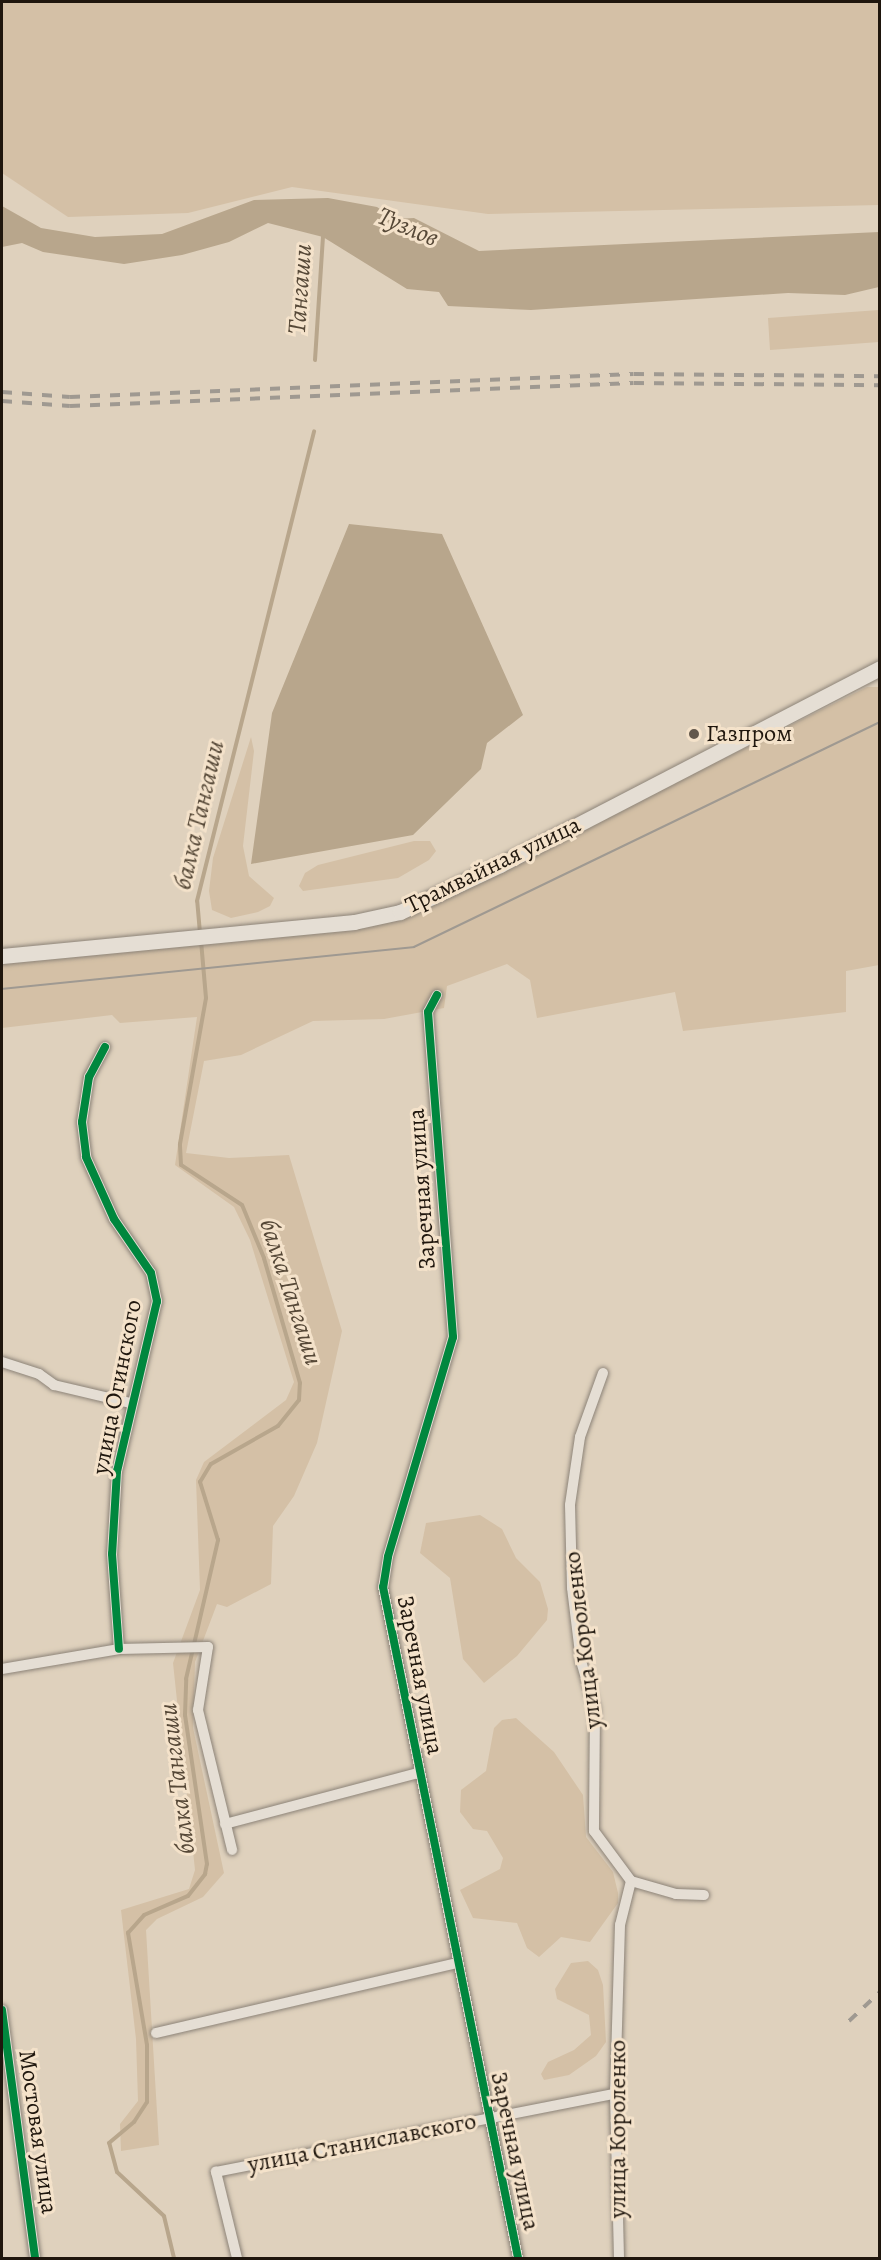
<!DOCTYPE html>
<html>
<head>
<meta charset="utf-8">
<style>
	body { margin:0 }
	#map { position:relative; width:881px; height:2260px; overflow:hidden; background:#dfd1bd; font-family:Alegreya,serif }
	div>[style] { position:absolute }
	.green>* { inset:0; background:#d4c0a6 }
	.water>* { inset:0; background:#b8a68c }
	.stream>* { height:4px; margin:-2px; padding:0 2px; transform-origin:2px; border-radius:2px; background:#b8a68c }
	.roads { filter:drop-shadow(0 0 2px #8c8378) drop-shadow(0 0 2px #8c8378) }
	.minor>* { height:10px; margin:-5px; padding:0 5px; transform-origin:5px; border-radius:5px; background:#e5ded4 }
	.secondary>* { height:15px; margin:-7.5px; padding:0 7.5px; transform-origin:7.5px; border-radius:7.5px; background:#e5ded4 }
	.tram>* { height:1.5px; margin:-0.75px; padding:0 0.75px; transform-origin:0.75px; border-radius:0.75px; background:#9f9991 }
	.rail>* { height:4px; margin-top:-2px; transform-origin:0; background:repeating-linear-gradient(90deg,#9f9991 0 10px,transparent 0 20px) }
	.cycleway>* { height:8px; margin:-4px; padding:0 4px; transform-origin:4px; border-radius:4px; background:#00873e }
	.dots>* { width:16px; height:16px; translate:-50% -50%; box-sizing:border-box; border:3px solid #f4e2ca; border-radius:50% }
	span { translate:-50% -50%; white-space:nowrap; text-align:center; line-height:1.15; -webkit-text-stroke:6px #f4e2ca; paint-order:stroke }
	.poi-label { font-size:24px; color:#1f160d }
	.left { translate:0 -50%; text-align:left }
	.street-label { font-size:24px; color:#1f160d }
	.water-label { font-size:26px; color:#564837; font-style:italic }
	.frame { position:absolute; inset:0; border:3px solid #1f160d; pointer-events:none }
</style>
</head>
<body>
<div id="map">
	<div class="green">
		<div style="clip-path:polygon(2px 2px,879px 2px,879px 205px,488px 214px,292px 187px,188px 213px,68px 217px,2px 173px)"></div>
		<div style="clip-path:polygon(879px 310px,879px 342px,770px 350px,768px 318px)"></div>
		<div style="clip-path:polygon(867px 687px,879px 687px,879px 965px,846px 971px,846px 1012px,683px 1031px,675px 992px,537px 1018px,530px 980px,507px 964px,447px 986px,444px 1008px,384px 1019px,313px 1021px,241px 1055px,204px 1061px,186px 1153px,229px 1158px,289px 1155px,342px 1331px,317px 1443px,294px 1496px,273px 1526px,271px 1584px,227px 1607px,217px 1604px,195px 1662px,193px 1728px,224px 1873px,203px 1897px,157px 1919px,146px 1930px,159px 2145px,121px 2151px,120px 2124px,138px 2101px,136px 2039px,121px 1910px,189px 1889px,195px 1870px,173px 1663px,200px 1590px,196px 1480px,204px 1462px,286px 1400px,294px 1382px,250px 1240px,234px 1207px,175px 1165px,197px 1017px,120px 1023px,112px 1015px,2px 1028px,2px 963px,402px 919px)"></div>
		<div style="clip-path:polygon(251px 737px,254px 751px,243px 846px,249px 876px,274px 898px,270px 906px,258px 912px,231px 918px,212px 910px,209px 891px,213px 858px)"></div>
		<div style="clip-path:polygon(414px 841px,430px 841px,436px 851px,429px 860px,398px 878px,303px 891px,299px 886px,305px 873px,318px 865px)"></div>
		<div style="clip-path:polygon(480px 1515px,502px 1529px,516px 1558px,540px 1582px,548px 1609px,547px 1620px,517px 1656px,484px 1683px,463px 1659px,450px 1578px,420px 1553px,426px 1523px)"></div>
		<div style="clip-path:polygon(516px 1718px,554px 1752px,583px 1795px,586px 1837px,613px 1872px,618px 1893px,618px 1903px,590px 1942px,561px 1937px,539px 1957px,527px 1948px,517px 1923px,473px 1918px,460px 1890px,500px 1869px,503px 1858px,487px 1831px,473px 1829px,460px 1812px,461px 1790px,486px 1771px,494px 1728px,502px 1720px)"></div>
		<div style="clip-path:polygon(588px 1961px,598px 1970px,603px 1985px,606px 2042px,596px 2056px,569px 2075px,544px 2080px,541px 2074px,548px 2062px,574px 2050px,591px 2035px,589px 2015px,557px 1999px,555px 1989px,571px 1963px)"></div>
	</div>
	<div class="water">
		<div style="clip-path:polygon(328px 198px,377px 207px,395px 219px,414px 218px,479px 251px,879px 232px,879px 287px,845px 295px,788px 293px,531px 310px,448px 306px,439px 292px,407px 289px,323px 237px,268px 223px,229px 242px,182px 255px,124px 264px,43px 252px,22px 243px,2px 247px,2px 206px,41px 228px,95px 237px,162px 234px,254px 200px)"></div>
		<div style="clip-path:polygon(349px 524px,442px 534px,523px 715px,487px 743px,481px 769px,413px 835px,251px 864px,272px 713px)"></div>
	</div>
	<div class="stream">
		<div style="left:315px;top:360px;width:125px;rotate:-86.3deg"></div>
		<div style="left:200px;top:933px;width:32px;rotate:-95deg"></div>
		<div style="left:197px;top:901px;width:484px;rotate:-76deg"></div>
		<div style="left:174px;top:2258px;width:43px;rotate:-103.4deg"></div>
		<div style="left:164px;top:2216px;width:64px;rotate:-136.9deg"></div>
		<div style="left:117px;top:2172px;width:30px;rotate:-105deg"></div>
		<div style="left:109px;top:2143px;width:33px;rotate:-40deg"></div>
		<div style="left:134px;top:2122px;width:24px;rotate:-57deg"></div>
		<div style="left:147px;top:2102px;width:57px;rotate:-90deg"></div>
		<div style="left:147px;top:2045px;width:114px;rotate:-99.6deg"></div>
		<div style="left:128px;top:1933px;width:24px;rotate:-48deg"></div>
		<div style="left:144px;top:1915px;width:48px;rotate:-23.4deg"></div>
		<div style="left:188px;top:1896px;width:28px;rotate:-52deg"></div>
		<div style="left:205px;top:1874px;width:10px;rotate:-79deg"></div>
		<div style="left:207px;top:1864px;width:151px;rotate:-98.4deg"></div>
		<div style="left:185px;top:1715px;width:36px;rotate:-88deg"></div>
		<div style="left:186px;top:1679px;width:143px;rotate:-77deg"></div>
		<div style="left:218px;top:1540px;width:61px;rotate:-107.2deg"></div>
		<div style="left:200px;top:1482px;width:21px;rotate:-59deg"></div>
		<div style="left:211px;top:1464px;width:77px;rotate:-29.6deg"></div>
		<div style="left:278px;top:1426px;width:33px;rotate:-51deg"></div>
		<div style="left:299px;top:1400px;width:17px;rotate:-87deg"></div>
		<div style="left:300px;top:1383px;width:130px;rotate:-106.1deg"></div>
		<div style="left:264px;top:1258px;width:57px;rotate:-112.5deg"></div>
		<div style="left:242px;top:1205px;width:73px;rotate:-146.7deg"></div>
		<div style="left:181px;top:1165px;width:21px;rotate:-93deg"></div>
		<div style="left:180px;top:1144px;width:148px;rotate:-79.9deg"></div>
		<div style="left:206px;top:998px;width:57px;rotate:-95deg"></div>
	</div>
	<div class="roads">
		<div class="minor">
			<div style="left:437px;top:995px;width:19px;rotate:118deg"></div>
			<div style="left:428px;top:1012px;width:326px;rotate:85.6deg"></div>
			<div style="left:453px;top:1337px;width:229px;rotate:106.5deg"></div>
			<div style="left:388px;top:1557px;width:30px;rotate:99deg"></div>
			<div style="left:383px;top:1587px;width:684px;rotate:78.62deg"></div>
			<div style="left:105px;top:1047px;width:34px;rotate:118deg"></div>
			<div style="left:89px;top:1077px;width:46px;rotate:98.8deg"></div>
			<div style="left:82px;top:1122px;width:35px;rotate:83deg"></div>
			<div style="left:86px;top:1157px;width:68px;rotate:65.7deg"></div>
			<div style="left:114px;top:1219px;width:65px;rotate:55.6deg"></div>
			<div style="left:151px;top:1273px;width:29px;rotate:78deg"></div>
			<div style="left:157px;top:1301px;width:175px;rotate:103.2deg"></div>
			<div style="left:117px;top:1471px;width:83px;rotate:93.4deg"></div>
			<div style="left:112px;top:1554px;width:95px;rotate:85.8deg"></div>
			<div style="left:2px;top:1362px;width:39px;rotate:18deg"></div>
			<div style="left:39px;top:1374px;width:19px;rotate:36deg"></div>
			<div style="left:54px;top:1385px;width:79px;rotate:13.2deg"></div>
			<div style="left:603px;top:1373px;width:68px;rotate:109.8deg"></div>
			<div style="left:580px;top:1437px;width:69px;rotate:98.4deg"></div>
			<div style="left:570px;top:1505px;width:83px;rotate:88.6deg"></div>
			<div style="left:572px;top:1588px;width:74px;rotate:83deg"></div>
			<div style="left:581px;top:1661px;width:50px;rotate:73.7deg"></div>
			<div style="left:595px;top:1709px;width:122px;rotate:90.5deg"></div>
			<div style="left:594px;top:1831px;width:62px;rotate:53.5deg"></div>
			<div style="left:631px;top:1881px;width:45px;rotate:104deg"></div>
			<div style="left:620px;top:1925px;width:169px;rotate:91.7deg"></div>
			<div style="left:615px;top:2094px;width:164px;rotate:88.6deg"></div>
			<div style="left:2px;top:1669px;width:119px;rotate:-9.7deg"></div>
			<div style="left:119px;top:1649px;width:89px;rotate:-1.3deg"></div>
			<div style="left:208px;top:1647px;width:64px;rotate:99deg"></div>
			<div style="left:198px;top:1710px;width:144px;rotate:76.3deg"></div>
			<div style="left:225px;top:1824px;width:200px;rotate:-14.8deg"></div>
			<div style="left:631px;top:1881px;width:47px;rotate:16.1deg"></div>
			<div style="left:676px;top:1894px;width:28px;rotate:2deg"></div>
			<div style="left:2px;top:2010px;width:250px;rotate:82.4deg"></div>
			<div style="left:156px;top:2033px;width:308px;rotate:-13.1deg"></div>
			<div style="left:237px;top:2258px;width:89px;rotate:-103.7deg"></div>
			<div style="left:216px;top:2172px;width:407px;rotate:-11.1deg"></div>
		</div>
		<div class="secondary">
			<div style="left:2px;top:956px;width:354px;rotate:-5.5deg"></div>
			<div style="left:354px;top:922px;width:47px;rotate:-12.3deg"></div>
			<div style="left:400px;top:912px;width:110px;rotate:-25.2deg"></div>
			<div style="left:500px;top:865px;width:428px;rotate:-27.4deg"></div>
		</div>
	</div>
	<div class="tram">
		<div style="left:2px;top:989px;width:414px;rotate:-5.8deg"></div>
		<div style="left:414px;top:947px;width:517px;rotate:-25.77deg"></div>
	</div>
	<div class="rail">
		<div style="left:2px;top:392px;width:68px;rotate:4.2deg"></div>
		<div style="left:70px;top:397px;width:564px;rotate:-2.34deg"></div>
		<div style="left:634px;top:374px;width:246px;rotate:0.5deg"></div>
		<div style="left:2px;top:401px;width:68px;rotate:4.2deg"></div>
		<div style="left:70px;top:406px;width:564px;rotate:-2.34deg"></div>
		<div style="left:634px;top:383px;width:246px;rotate:0.5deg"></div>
		<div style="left:849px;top:2021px;width:42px;rotate:-43.1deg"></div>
	</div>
	<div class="cycleway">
		<div style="left:437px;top:995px;width:19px;rotate:118deg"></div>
		<div style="left:428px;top:1012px;width:326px;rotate:85.6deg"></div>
		<div style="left:453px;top:1337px;width:229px;rotate:106.5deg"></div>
		<div style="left:388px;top:1557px;width:30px;rotate:99deg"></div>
		<div style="left:383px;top:1587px;width:684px;rotate:78.62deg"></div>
		<div style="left:105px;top:1047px;width:34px;rotate:118deg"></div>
		<div style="left:89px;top:1077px;width:46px;rotate:98.8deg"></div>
		<div style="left:82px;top:1122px;width:35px;rotate:83deg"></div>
		<div style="left:86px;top:1157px;width:68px;rotate:65.7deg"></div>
		<div style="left:114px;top:1219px;width:65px;rotate:55.6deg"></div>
		<div style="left:151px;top:1273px;width:29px;rotate:78deg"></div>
		<div style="left:157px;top:1301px;width:175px;rotate:103.2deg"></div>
		<div style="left:117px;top:1471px;width:83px;rotate:93.4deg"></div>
		<div style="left:112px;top:1554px;width:95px;rotate:85.8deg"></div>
		<div style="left:2px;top:2010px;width:250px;rotate:82.4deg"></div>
	</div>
	<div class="dots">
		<div style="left:694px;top:734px;background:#62574b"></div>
	</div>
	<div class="poi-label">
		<span class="left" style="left:706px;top:734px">Газпром</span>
	</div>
	<div class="street-label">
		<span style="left:493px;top:865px;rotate:-26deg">Трамвайная улица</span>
		<span style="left:422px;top:1189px;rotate:-94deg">Заречная улица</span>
		<span style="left:117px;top:1387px;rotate:-79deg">улица Огинского</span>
		<span style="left:583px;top:1640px;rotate:-97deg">улица Короленко</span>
		<span style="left:420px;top:1675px;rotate:79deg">Заречная улица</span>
		<span style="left:618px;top:2129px;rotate:-90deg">улица Короленко</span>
		<span style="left:38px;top:2132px;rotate:82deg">Мостовая улица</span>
		<span style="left:362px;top:2143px;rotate:-11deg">улица Станиславского</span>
		<span style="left:515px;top:2151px;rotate:78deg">Заречная улица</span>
	</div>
	<div class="water-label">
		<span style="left:408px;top:227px;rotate:23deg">Тузлов</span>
		<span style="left:300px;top:289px;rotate:-86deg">Тангаши</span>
		<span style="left:199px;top:815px;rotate:-77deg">балка Тангаши</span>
		<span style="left:291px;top:1292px;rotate:72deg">балка Тангаши</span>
		<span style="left:177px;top:1779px;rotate:-97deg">балка Тангаши</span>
	</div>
	<div class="frame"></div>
</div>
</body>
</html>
